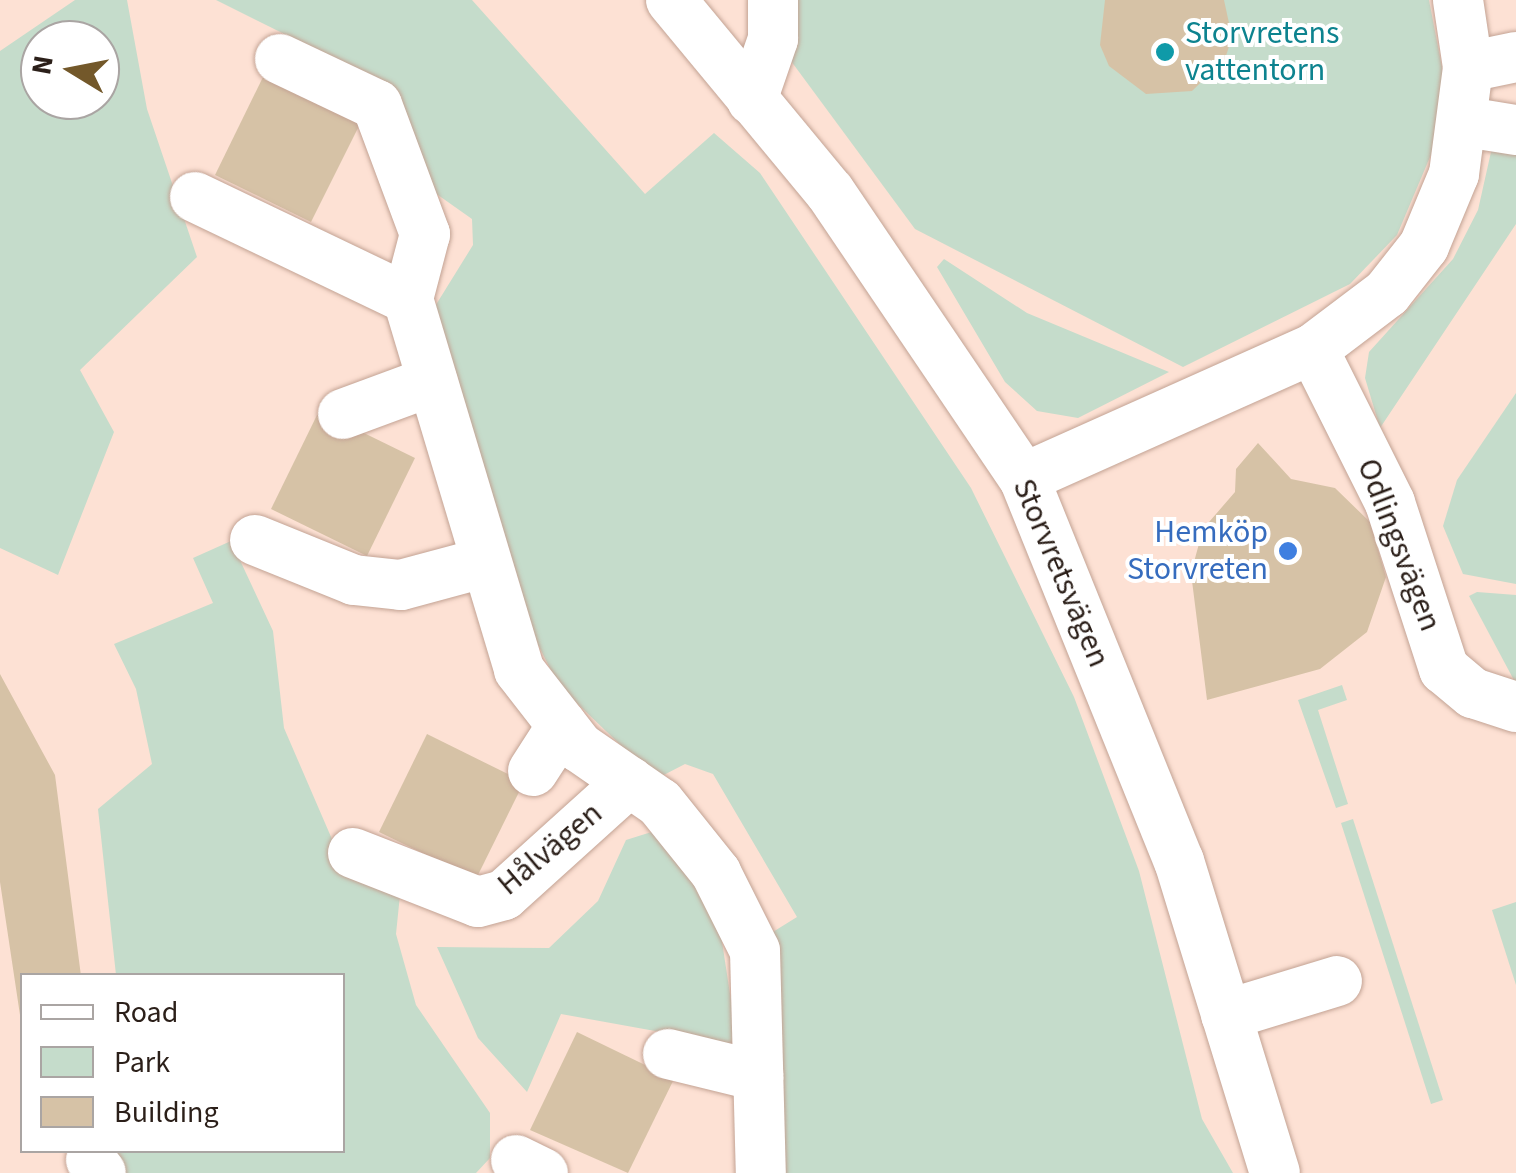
<!DOCTYPE html>
<html>
<head>
<meta charset="utf-8">
<style>
	body { margin:0 }
	#map { position:relative; width:1516px; height:1173px; overflow:hidden; background:#fde1d4; font-family:"Source Sans 3",sans-serif }
	div>[style] { position:absolute }
	.green>* { inset:0; background:#c5dccb }
	.building>* { inset:0; background:#d6c2a6 }
	.roads { filter:drop-shadow(0 0 2px #c3a394) drop-shadow(0 0 2px #c3a394) }
	.minor>* { height:50px; margin:-25px; padding:0 25px; transform-origin:25px; border-radius:25px; background:#fff }
	.dots>* { width:28px; height:28px; translate:-50% -50%; box-sizing:border-box; border:5px solid #fff; border-radius:50% }
	span { translate:-50% -50%; white-space:nowrap; text-align:center; line-height:1.15; -webkit-text-stroke:8px #fff; paint-order:stroke }
	.culture-label { font-size:32px; color:#0d838f }
	.left { translate:0 -50%; text-align:left }
	.shop-label { font-size:32px; color:#366cbe }
	.right { translate:-100% -50%; text-align:right }
	.street-label { font-size:32px; color:#2b1f19 }
	.legend { position:absolute; left:20px; top:973px; width:325px; height:180px; box-sizing:border-box; background:#fff; border:2px solid #aaa5a3; margin:0; padding:12px 18px; list-style:none; font-size:30px; color:#2b1f19 }
	.legend li { display:flex; align-items:center; gap:20px; height:50px }
	.legend b { width:50px; border:2px solid #aaa5a3 }
	.north { position:absolute; left:20px; top:20px; width:100px; height:100px; box-sizing:border-box; background:#fff; border:2px solid #aaa5a3; border-radius:50%; rotate:280deg; font-size:28px; font-weight:700; line-height:40px; text-align:center; color:#2b1f19 }
	.north::after { content:''; display:block; margin:auto; width:35px; height:45px; background:#73582a; clip-path:polygon(50% 0,100% 100%,50% 72%,0 100%) }
</style>
</head>
<body>
<div id="map">
	<div class="green">
		<div style="clip-path:polygon(evenodd,75px 0,127px 0,147px 109px,197px 257px,80px 370px,114px 432px,58px 575px,0 548px,0 51px,75px 0,40px 40px,100px 40px,100px 100px,40px 100px,40px 40px)"></div>
		<div style="clip-path:polygon(216px 0,472px 0,645px 194px,714px 133px,760px 173px,971px 488px,1074px 697px,1139px 871px,1202px 1119px,1233px 1173px,782px 1173px,768px 935px,797px 917px,713px 774px,685px 764px,656px 779px,559px 686px,527px 623px,429px 316px,473px 245px,472px 219px,421px 183px,381px 82px)"></div>
		<div style="clip-path:polygon(790px 0,1429px 0,1445px 83px,1441px 131px,1397px 235px,1350px 284px,1183px 367px,915px 229px,791px 61px)"></div>
		<div style="clip-path:polygon(1516px 137px,1516px 224px,1380px 428px,1365px 378px,1369px 352px,1453px 259px,1478px 210px,1493px 143px)"></div>
		<div style="clip-path:polygon(944px 259px,1027px 313px,1169px 372px,1078px 418px,1037px 411px,1005px 382px,937px 267px)"></div>
		<div style="clip-path:polygon(1516px 393px,1516px 584px,1463px 574px,1443px 526px,1457px 480px)"></div>
		<div style="clip-path:polygon(231px 541px,273px 631px,284px 728px,341px 860px,401px 885px,396px 934px,416px 1005px,490px 1113px,490px 1158px,476px 1173px,111px 1173px,114px 1151px,342px 1150px,342px 976px,116px 975px,98px 809px,152px 764px,136px 689px,114px 644px,213px 603px,193px 558px)"></div>
		<div style="clip-path:polygon(1477px 592px,1516px 595px,1516px 684px,1469px 596px)"></div>
		<div style="clip-path:polygon(1342px 685px,1347px 700px,1318px 710px,1348px 804px,1336px 808px,1298px 700px)"></div>
		<div style="clip-path:polygon(1353px 819px,1443px 1100px,1431px 1104px,1341px 823px)"></div>
		<div style="clip-path:polygon(661px 829px,717px 909px,738px 1046px,561px 1014px,527px 1092px,478px 1038px,437px 947px,549px 948px,598px 901px,626px 840px)"></div>
		<div style="clip-path:polygon(1516px 902px,1516px 985px,1492px 910px)"></div>
	</div>
	<div class="building">
		<div style="clip-path:polygon(1105px 0,1224px 0,1232px 37px,1225px 59px,1192px 91px,1146px 94px,1109px 66px,1100px 45px)"></div>
		<div style="clip-path:polygon(263px 77px,360px 124px,311px 222px,215px 175px)"></div>
		<div style="clip-path:polygon(319px 411px,415px 458px,367px 556px,271px 509px)"></div>
		<div style="clip-path:polygon(1258px 443px,1291px 479px,1335px 488px,1370px 522px,1386px 577px,1367px 632px,1320px 669px,1207px 700px,1191px 573px,1203px 529px,1235px 492px,1236px 469px)"></div>
		<div style="clip-path:polygon(0 674px,55px 775px,81px 976px,22px 976px,20px 1015px,0 882px)"></div>
		<div style="clip-path:polygon(427px 734px,524px 782px,476px 879px,379px 832px)"></div>
		<div style="clip-path:polygon(577px 1032px,674px 1079px,628px 1173px,530px 1130px)"></div>
	</div>
	<div class="roads">
		<div class="minor">
			<div style="left:671px;top:0;width:249px;rotate:50.4deg"></div>
			<div style="left:830px;top:192px;width:346px;rotate:55.9deg"></div>
			<div style="left:1024px;top:478px;width:413px;rotate:68deg"></div>
			<div style="left:1179px;top:861px;width:326px;rotate:72.9deg"></div>
			<div style="left:280px;top:59px;width:107px;rotate:25.4deg"></div>
			<div style="left:377px;top:105px;width:138px;rotate:69.6deg"></div>
			<div style="left:425px;top:234px;width:67px;rotate:104.7deg"></div>
			<div style="left:408px;top:299px;width:387px;rotate:73.3deg"></div>
			<div style="left:519px;top:670px;width:98px;rotate:52.1deg"></div>
			<div style="left:579px;top:747px;width:98px;rotate:34.7deg"></div>
			<div style="left:660px;top:803px;width:90px;rotate:51.3deg"></div>
			<div style="left:716px;top:873px;width:87px;rotate:63.4deg"></div>
			<div style="left:755px;top:951px;width:222px;rotate:88.5deg"></div>
			<div style="left:1468px;top:67px;width:49px;rotate:-11.8deg"></div>
			<div style="left:752px;top:100px;width:65px;rotate:-71deg"></div>
			<div style="left:773px;top:39px;width:39px;rotate:-90deg"></div>
			<div style="left:1466px;top:122px;width:51px;rotate:9.1deg"></div>
			<div style="left:195px;top:197px;width:236px;rotate:25.6deg"></div>
			<div style="left:1313px;top:349px;width:172px;rotate:63.4deg"></div>
			<div style="left:1390px;top:503px;width:175px;rotate:72deg"></div>
			<div style="left:1444px;top:669px;width:38px;rotate:40deg"></div>
			<div style="left:1473px;top:693px;width:45px;rotate:18deg"></div>
			<div style="left:343px;top:414px;width:95px;rotate:-20.3deg"></div>
			<div style="left:1024px;top:478px;width:316px;rotate:-24.1deg"></div>
			<div style="left:1313px;top:349px;width:93px;rotate:-37.1deg"></div>
			<div style="left:1387px;top:293px;width:60px;rotate:-51.8deg"></div>
			<div style="left:1424px;top:246px;width:78px;rotate:-67.4deg"></div>
			<div style="left:1454px;top:174px;width:108px;rotate:-82.5deg"></div>
			<div style="left:1468px;top:67px;width:68px;rotate:-98.5deg"></div>
			<div style="left:255px;top:540px;width:107px;rotate:22deg"></div>
			<div style="left:354px;top:580px;width:47px;rotate:6.1deg"></div>
			<div style="left:401px;top:585px;width:88px;rotate:-15.1deg"></div>
			<div style="left:533px;top:771px;width:54px;rotate:-57.2deg"></div>
			<div style="left:353px;top:853px;width:134px;rotate:21.4deg"></div>
			<div style="left:478px;top:902px;width:27px;rotate:-15deg"></div>
			<div style="left:504px;top:895px;width:169px;rotate:-42.1deg"></div>
			<div style="left:1226px;top:1015px;width:116px;rotate:-17deg"></div>
			<div style="left:668px;top:1054px;width:93px;rotate:13.7deg"></div>
			<div style="left:91px;top:1160px;width:16px;rotate:52deg"></div>
			<div style="left:516px;top:1160px;width:30px;rotate:26deg"></div>
		</div>
	</div>
	<div class="dots">
		<div style="left:1165px;top:52px;background:#0f9aa8"></div>
		<div style="left:1288px;top:551px;background:#3f7fe0"></div>
	</div>
	<div class="culture-label">
		<span class="left" style="left:1185px;top:52px">Storvretens<br>vattentorn</span>
	</div>
	<div class="shop-label">
		<span class="right" style="left:1268px;top:551px">Hemköp<br>Storvreten</span>
	</div>
	<div class="street-label">
		<span style="left:1399px;top:545px;rotate:69deg">Odlingsvägen</span>
		<span style="left:1061px;top:573px;rotate:67deg">Storvretsvägen</span>
		<span style="left:550px;top:849px;rotate:-40deg">Hålvägen</span>
	</div>
	<ul class="legend">
	<li><b style="height:12px;background:#fff"></b>Road</li>
	<li><b style="height:28px;background:#c5dccb"></b>Park</li>
	<li><b style="height:28px;background:#d6c2a6"></b>Building</li>
	</ul>
	<div class="north">N</div>
</div>
</body>
</html>
